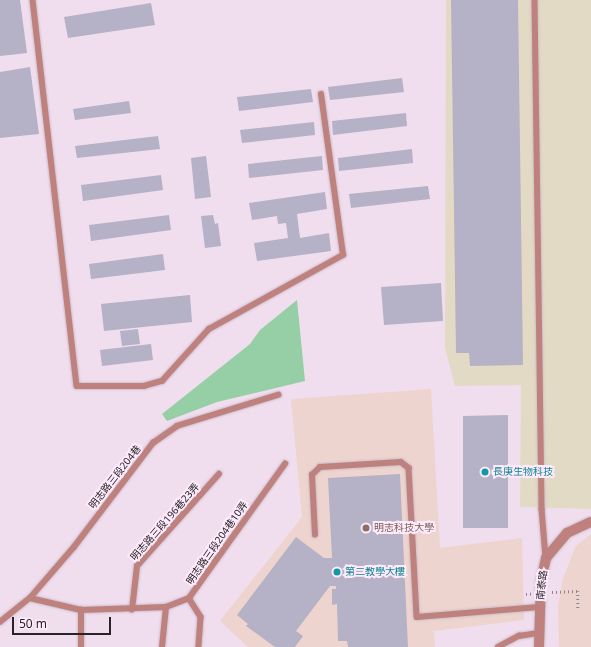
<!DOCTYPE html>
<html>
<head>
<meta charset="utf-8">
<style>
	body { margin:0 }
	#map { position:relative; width:591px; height:647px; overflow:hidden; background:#f0deee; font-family:"Noto Sans","Noto Sans TC",sans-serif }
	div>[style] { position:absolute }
	.industrial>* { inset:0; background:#e2dac4 }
	.education>* { inset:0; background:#eed4ce }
	.green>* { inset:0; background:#96cfa6 }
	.building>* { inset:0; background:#b5b1c6 }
	.path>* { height:2.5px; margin-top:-1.25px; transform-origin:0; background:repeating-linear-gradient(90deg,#918490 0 1px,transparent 0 4px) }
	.roads { filter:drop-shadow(0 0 1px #ccbcca) drop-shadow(0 0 1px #ccbcca) }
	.service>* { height:5.5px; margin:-2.75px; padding:0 2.75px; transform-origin:2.75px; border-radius:2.75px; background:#be817e }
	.minor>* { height:10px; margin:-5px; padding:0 5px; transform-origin:5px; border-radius:5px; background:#be817e }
	.path-bridge>* { height:2.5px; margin-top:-1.25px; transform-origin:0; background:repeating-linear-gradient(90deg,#918490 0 1px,transparent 0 4px) }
	.dots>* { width:11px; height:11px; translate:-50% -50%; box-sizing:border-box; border:2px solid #fdebfb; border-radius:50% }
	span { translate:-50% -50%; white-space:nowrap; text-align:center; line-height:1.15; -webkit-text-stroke:4px #fdebfb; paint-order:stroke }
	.culture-label { font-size:10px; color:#0d838f }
	.left { translate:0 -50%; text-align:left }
	.street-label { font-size:10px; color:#292228 }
	.education-label { font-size:10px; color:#785e54 }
	.scale { position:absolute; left:12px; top:617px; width:99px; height:18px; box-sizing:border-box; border:2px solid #292228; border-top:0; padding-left:5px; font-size:12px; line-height:14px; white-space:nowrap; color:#292228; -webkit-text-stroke:3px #fdebfb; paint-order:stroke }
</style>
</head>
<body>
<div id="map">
	<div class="industrial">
		<div style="clip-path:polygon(446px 0,591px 0,591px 509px,520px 507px,521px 385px,455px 386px,445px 348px)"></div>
	</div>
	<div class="education">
		<div style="clip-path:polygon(431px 389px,440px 548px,522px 538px,524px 620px,434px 631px,435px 647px,248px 647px,220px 621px,302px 517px,291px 399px)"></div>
		<div style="clip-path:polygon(591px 534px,591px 647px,559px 647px,558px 606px,563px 579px,575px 547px)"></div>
	</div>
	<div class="green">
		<div style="clip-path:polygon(297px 300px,305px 381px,217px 402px,167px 421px,162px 414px,250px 344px,260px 330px)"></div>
	</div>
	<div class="building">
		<div style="clip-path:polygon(0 0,20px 0,27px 53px,0 56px)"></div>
		<div style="clip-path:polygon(451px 0,518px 0,523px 365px,470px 366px,469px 353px,456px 353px)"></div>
		<div style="clip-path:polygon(151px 3px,155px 25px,68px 38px,64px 17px)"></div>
		<div style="clip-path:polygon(30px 67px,39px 134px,0 138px,0 72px)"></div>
		<div style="clip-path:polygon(402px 78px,404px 92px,330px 100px,328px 87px)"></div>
		<div style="clip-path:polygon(311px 89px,313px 102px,239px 111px,237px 97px)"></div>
		<div style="clip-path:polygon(129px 101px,131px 113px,75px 120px,73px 109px)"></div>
		<div style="clip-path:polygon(406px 113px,407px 126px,333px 135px,332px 121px)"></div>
		<div style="clip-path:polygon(314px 122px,315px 135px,242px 143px,240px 130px)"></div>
		<div style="clip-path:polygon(158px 136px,160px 149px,77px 158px,75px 146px)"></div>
		<div style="clip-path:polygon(412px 149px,413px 163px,339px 171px,338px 158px)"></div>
		<div style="clip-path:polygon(206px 156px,211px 197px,195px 199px,191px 158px)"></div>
		<div style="clip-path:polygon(322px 156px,323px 170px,249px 178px,248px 164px)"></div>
		<div style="clip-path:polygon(161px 175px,163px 190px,83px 201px,81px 185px)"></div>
		<div style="clip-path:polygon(428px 186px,430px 199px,351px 208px,349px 194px)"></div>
		<div style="clip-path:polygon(325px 192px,327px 209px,297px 214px,300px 238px,329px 233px,331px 251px,257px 261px,254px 243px,288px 238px,286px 223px,278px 224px,277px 216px,252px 220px,249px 203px)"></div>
		<div style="clip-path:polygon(169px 215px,171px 230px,91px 241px,89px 225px)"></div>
		<div style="clip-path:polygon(213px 215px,215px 224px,218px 223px,221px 246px,205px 248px,201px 216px)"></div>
		<div style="clip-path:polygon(163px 254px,165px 270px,91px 279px,89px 264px)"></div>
		<div style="clip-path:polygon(441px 283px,443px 321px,384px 325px,381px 287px)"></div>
		<div style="clip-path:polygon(190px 295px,192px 322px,104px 331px,101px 304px)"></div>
		<div style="clip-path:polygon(138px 329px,140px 344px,122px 346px,120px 331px)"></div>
		<div style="clip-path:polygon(151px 344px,153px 360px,102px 366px,100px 350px)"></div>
		<div style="clip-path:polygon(508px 415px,508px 528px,463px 528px,463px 416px)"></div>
		<div style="clip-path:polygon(400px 474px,408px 647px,348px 647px,347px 641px,338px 641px,337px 604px,332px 605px,332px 589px,336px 589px,336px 586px,330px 586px,296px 631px,303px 636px,295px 647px,275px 647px,246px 626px,248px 624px,237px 615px,296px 537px,324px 558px,332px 558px,328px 478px)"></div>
	</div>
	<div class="path">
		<div style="left:552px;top:592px;width:26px;rotate:-2deg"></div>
		<div style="left:578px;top:591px;width:17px;rotate:90deg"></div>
	</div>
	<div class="roads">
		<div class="service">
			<div style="left:33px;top:0;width:388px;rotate:83.5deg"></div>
			<div style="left:77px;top:386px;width:67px"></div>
			<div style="left:144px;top:386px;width:19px;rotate:-16deg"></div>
			<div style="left:162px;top:381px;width:70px;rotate:-47.9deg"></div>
			<div style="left:209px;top:329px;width:153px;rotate:-28.9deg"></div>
			<div style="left:343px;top:255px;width:162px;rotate:-97.8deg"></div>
			<div style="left:535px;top:0;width:509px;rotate:89.21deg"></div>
			<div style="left:542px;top:509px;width:49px;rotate:85.3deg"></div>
			<div style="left:315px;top:535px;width:60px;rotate:-92.9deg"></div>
			<div style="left:312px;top:475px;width:11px;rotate:-45deg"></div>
			<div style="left:320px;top:467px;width:81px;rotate:-3.5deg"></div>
			<div style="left:401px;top:462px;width:10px;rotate:37deg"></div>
			<div style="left:409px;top:468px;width:149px;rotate:86.9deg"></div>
			<div style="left:417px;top:617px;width:122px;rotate:-4.7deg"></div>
			<div style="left:30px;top:598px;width:52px;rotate:13.2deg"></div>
			<div style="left:81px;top:610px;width:85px;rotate:-2deg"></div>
			<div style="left:166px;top:607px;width:25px;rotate:-21deg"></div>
			<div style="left:189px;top:598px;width:165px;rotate:-54.4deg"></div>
			<div style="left:189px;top:598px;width:22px;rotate:58deg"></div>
			<div style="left:201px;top:617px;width:30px;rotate:94deg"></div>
			<div style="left:132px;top:610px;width:44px;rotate:-83.5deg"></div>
			<div style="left:137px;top:566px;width:123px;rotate:-48.3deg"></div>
			<div style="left:0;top:622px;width:38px;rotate:-39deg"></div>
			<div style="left:30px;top:598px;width:67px;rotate:-49.2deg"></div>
			<div style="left:74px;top:547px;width:131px;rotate:-52.8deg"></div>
			<div style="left:153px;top:443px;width:29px;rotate:-35deg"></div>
			<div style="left:177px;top:426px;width:106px;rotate:-17.1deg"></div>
			<div style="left:81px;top:647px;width:37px;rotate:-90deg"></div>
			<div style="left:162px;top:647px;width:40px;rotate:-84.3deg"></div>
			<div style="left:498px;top:647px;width:24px;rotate:-28deg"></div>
			<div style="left:519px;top:636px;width:18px;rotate:-9deg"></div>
		</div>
		<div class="minor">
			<div style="left:539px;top:647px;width:67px;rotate:-88.3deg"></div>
			<div style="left:541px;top:580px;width:23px;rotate:-77deg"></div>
			<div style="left:546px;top:558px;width:33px;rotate:-50deg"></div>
			<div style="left:567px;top:533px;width:26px;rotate:-25deg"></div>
		</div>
	</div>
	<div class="path-bridge">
		<div style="left:526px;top:594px;width:16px;rotate:-4deg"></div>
	</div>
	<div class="dots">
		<div style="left:485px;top:472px;background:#0f9aa8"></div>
		<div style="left:366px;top:528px;background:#8d6e63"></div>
		<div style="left:337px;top:572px;background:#0f9aa8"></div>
	</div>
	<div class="culture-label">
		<span class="left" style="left:493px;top:472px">長庚生物科技</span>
		<span class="left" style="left:345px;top:572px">第二教學大樓</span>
	</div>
	<div class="street-label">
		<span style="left:115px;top:477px;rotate:-52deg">明志路三段204巷</span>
		<span style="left:165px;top:522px;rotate:-49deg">明志路三段196巷23弄</span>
		<span style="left:217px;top:543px;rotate:-55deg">明志路三段204巷10弄</span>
		<span style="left:542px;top:585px;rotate:-83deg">南泰路</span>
	</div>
	<div class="education-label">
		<span class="left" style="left:374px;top:528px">明志科技大學</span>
	</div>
	<div class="scale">50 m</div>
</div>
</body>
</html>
